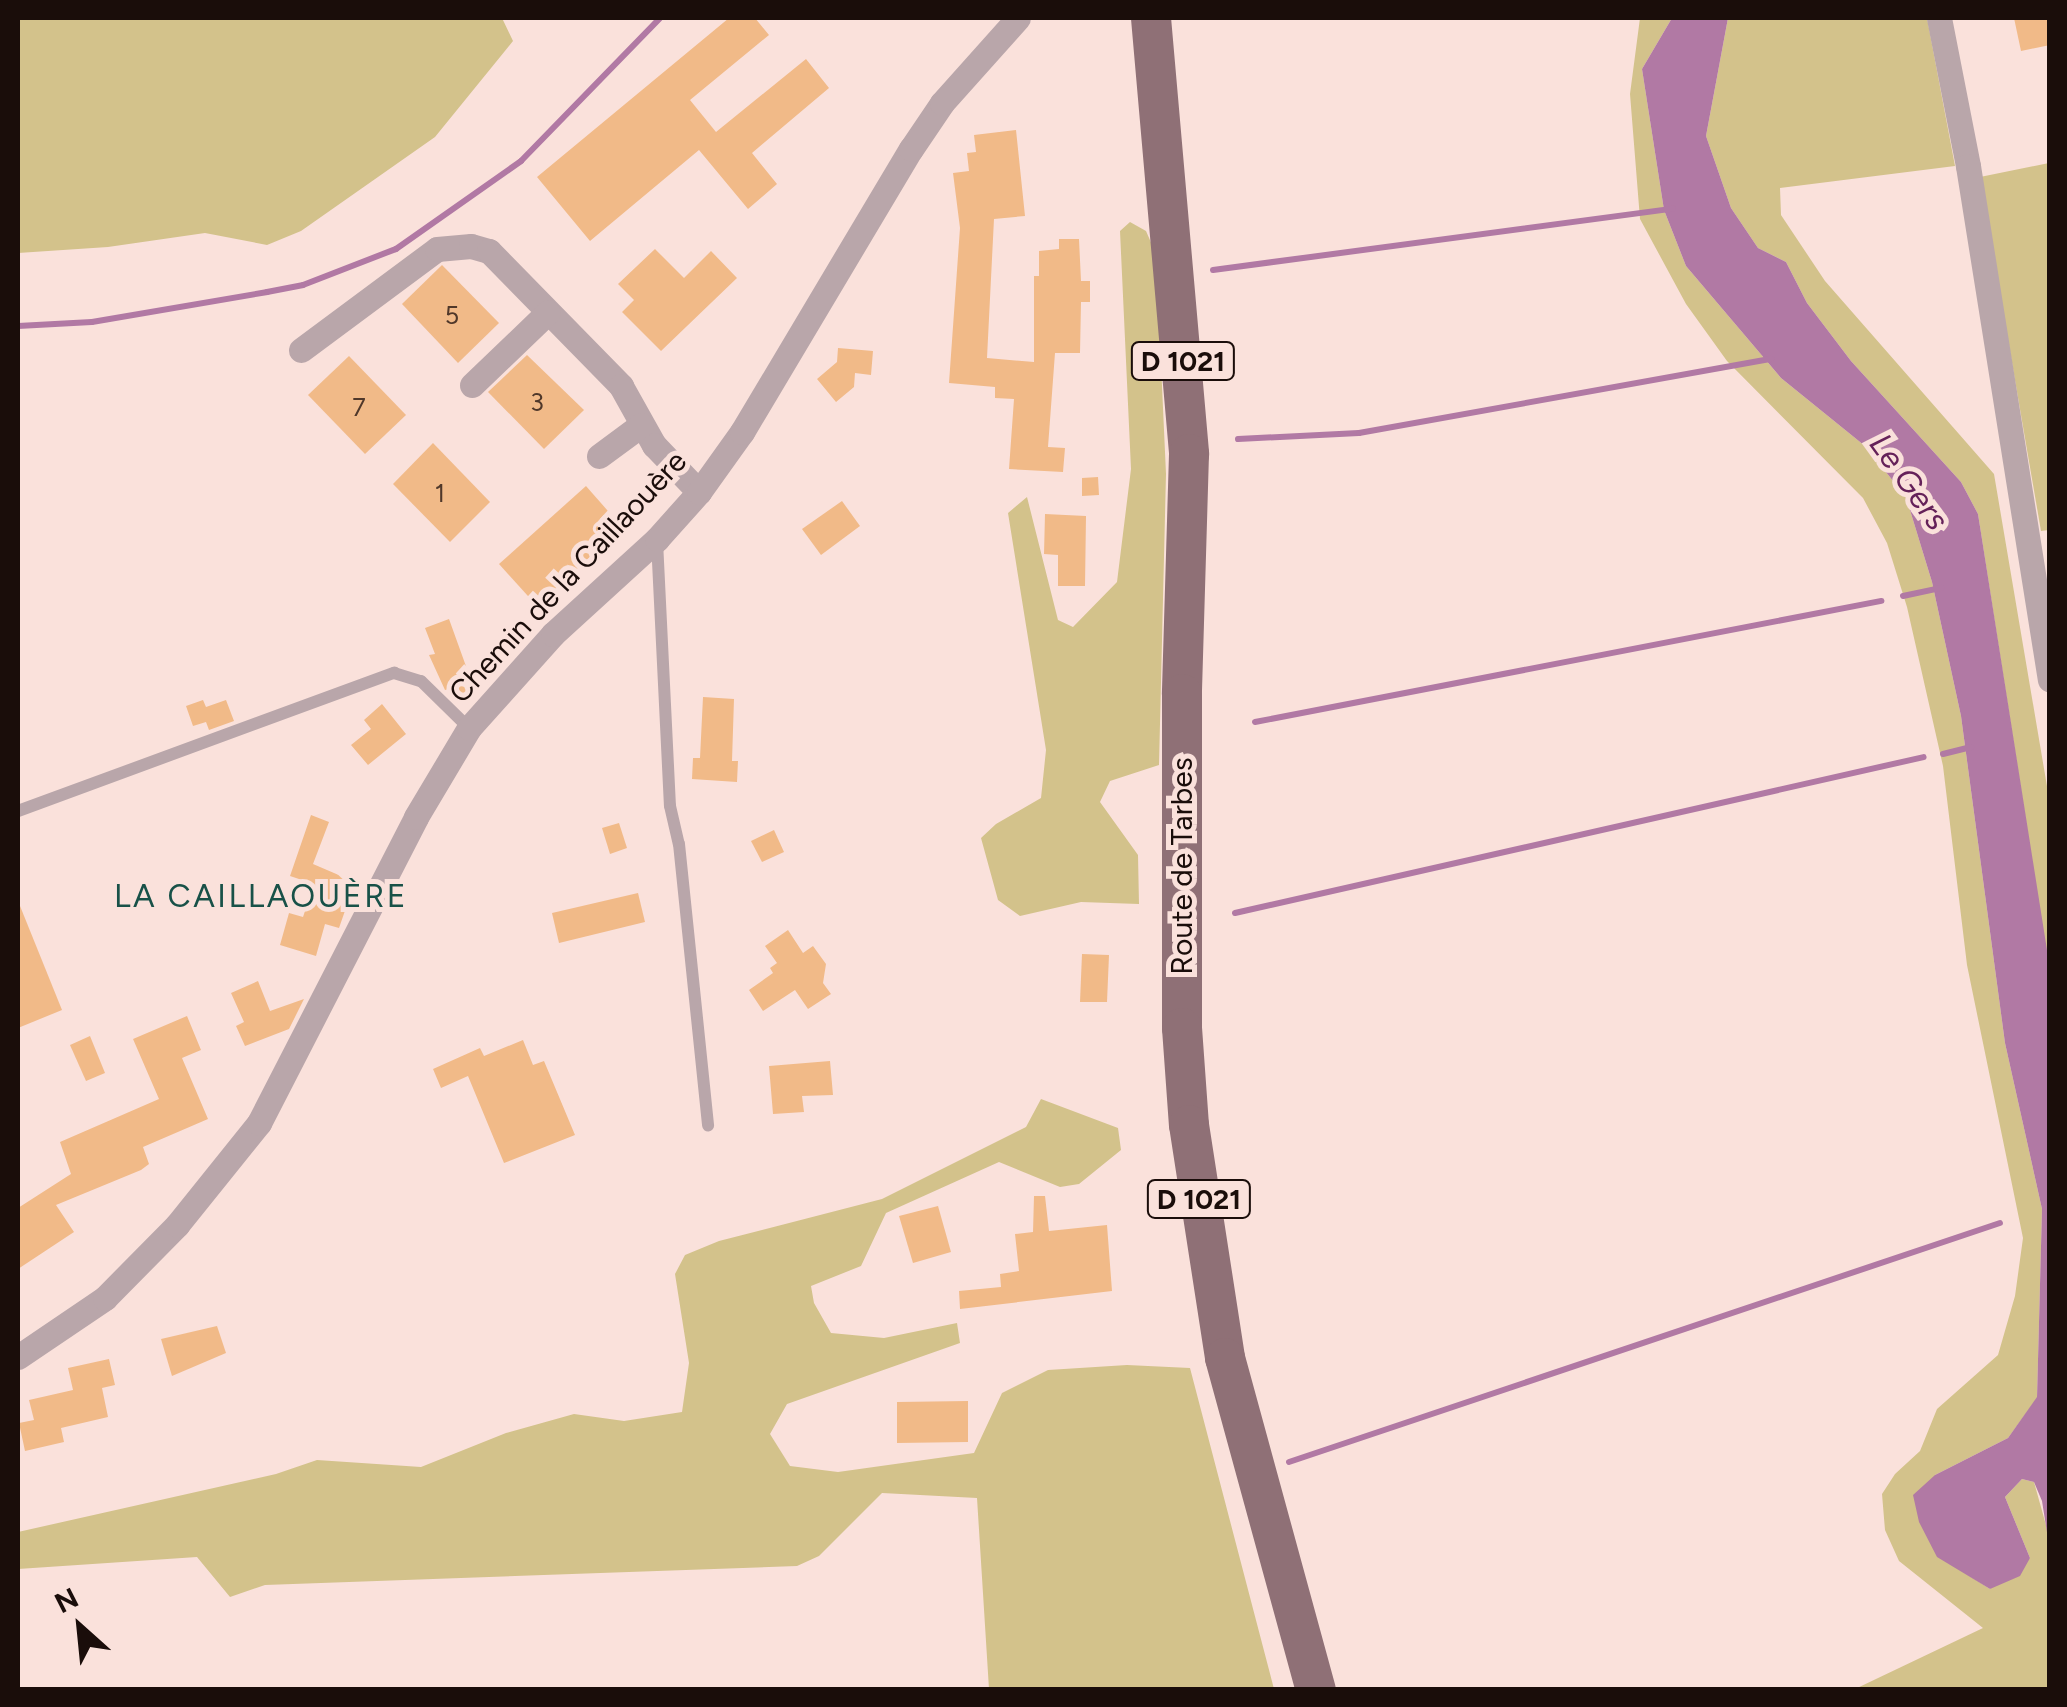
<!DOCTYPE html>
<html>
<head>
<meta charset="utf-8">
<style>
	body { margin:0 }
	#map { position:relative; width:2067px; height:1707px; overflow:hidden; background:#fae1db; font-family:Figtree,sans-serif }
	div>[style] { position:absolute }
	.green>* { inset:0; background:#d3c28b }
	.water>* { inset:0; background:#b179a4 }
	.stream>* { height:6px; margin:-3px; padding:0 3px; transform-origin:3px; border-radius:3px; background:#b179a4 }
	.building>* { inset:0; background:#f1ba88 }
	.lane>* { height:12px; margin:-6px; padding:0 6px; transform-origin:6px; border-radius:6px; background:#b9a6aa }
	.street>* { height:25px; margin:-12.5px; padding:0 12.5px; transform-origin:12.5px; border-radius:12.5px; background:#b9a6aa }
	.primary>* { height:40px; margin:-20px; padding:0 20px; transform-origin:20px; border-radius:20px; background:#8f7076 }
	span { translate:-50% -50%; white-space:nowrap; text-align:center; line-height:1.15; -webkit-text-stroke:10px #fae1db; paint-order:stroke }
	.number-label { font-size:25px; color:#50382a }
	.number-label span { -webkit-text-stroke-width:0 }
	.shield-label span { padding:2px 8px; background:#fae1db; border:2px solid; border-radius:8px; -webkit-text-stroke-width:0 }
	.shield-label { font-size:28px; color:#1a0d0a; font-weight:700 }
	.street-label { font-size:30px; color:#1a0d0a }
	.water-label { font-size:32px; color:#652159; font-style:italic }
	.neighbourhood-label { font-size:32px; color:#185148; letter-spacing:2.5px }
	.frame { position:absolute; inset:0; border:20px solid #1a0d0a; pointer-events:none }
	.north { position:absolute; left:30px; top:1577px; width:100px; height:100px; -webkit-text-stroke:8px #fae1db; paint-order:stroke; rotate:333deg; font-size:28px; font-weight:700; line-height:40px; text-align:center; color:#1a0d0a }
	.north::after { content:''; display:block; margin:auto; width:35px; height:45px; background:#1a0d0a; clip-path:polygon(50% 0,100% 100%,50% 72%,0 100%) }
</style>
</head>
<body>
<div id="map">
	<div class="green">
		<div style="clip-path:polygon(18px 18px,502px 18px,513px 41px,435px 137px,301px 231px,267px 245px,205px 233px,108px 247px,18px 253px)"></div>
		<div style="clip-path:polygon(1640px 18px,1672px 18px,1642px 69px,1664px 210px,1686px 266px,1781px 378px,1865px 446px,1906px 497px,1932px 582px,1961px 716px,2005px 1043px,2042px 1209px,2037px 1398px,2008px 1438px,1935px 1475px,1968px 1575px,1990px 1589px,2030px 1558px,2005px 1497px,2022px 1479px,2034px 1482px,2049px 1536px,2049px 1689px,1855px 1689px,1983px 1628px,1899px 1561px,1885px 1530px,1882px 1494px,1895px 1474px,1920px 1451px,1937px 1409px,1998px 1355px,2015px 1296px,2023px 1238px,1967px 965px,1943px 766px,1907px 607px,1887px 543px,1863px 498px,1727px 361px,1686px 304px,1640px 219px,1630px 94px)"></div>
		<div style="clip-path:polygon(1728px 18px,1927px 18px,1955px 166px,1780px 188px,1781px 215px,1825px 281px,1994px 474px,2049px 798px,2049px 969px,1978px 514px,1961px 482px,1851px 361px,1807px 303px,1786px 262px,1758px 248px,1731px 208px,1706px 136px)"></div>
		<div style="clip-path:polygon(2049px 163px,2049px 530px,2041px 531px,1980px 177px)"></div>
		<div style="clip-path:polygon(1130px 222px,1146px 231px,1156px 254px,1166px 474px,1159px 765px,1110px 781px,1100px 802px,1138px 855px,1139px 904px,1081px 902px,1020px 916px,998px 900px,981px 838px,996px 824px,1041px 798px,1046px 750px,1008px 513px,1027px 497px,1058px 620px,1073px 627px,1117px 582px,1131px 469px,1120px 231px)"></div>
		<div style="clip-path:polygon(1041px 1099px,1118px 1128px,1121px 1150px,1079px 1184px,1060px 1187px,999px 1162px,886px 1213px,861px 1266px,811px 1286px,814px 1303px,831px 1333px,884px 1338px,957px 1323px,960px 1343px,787px 1404px,770px 1434px,790px 1466px,838px 1472px,974px 1453px,1002px 1393px,1048px 1370px,1127px 1365px,1190px 1368px,1274px 1689px,989px 1689px,977px 1498px,882px 1493px,819px 1556px,797px 1566px,265px 1585px,230px 1597px,197px 1557px,18px 1569px,18px 1532px,276px 1474px,317px 1460px,421px 1467px,506px 1433px,574px 1414px,624px 1421px,682px 1412px,689px 1363px,675px 1274px,685px 1255px,719px 1241px,882px 1199px,1026px 1127px)"></div>
	</div>
	<div class="water">
		<div style="clip-path:polygon(1672px 18px,1728px 18px,1706px 136px,1731px 208px,1758px 248px,1786px 262px,1807px 303px,1851px 361px,1961px 482px,1978px 514px,2050px 969px,2049px 1545px,2042px 1501px,2034px 1482px,2022px 1479px,2005px 1497px,2030px 1558px,2020px 1576px,1990px 1589px,1937px 1557px,1919px 1522px,1913px 1495px,1935px 1475px,2008px 1438px,2037px 1397px,2042px 1209px,2005px 1043px,1961px 716px,1932px 582px,1906px 497px,1865px 446px,1781px 378px,1686px 266px,1664px 210px,1642px 69px)"></div>
	</div>
	<div class="stream">
		<div style="left:1213px;top:270px;width:464px;rotate:-7.6deg"></div>
		<div style="left:18px;top:326px;width:74px;rotate:-3.1deg"></div>
		<div style="left:92px;top:322px;width:178px;rotate:-9.7deg"></div>
		<div style="left:267px;top:292px;width:37px;rotate:-11deg"></div>
		<div style="left:303px;top:285px;width:100px;rotate:-21.2deg"></div>
		<div style="left:396px;top:249px;width:153px;rotate:-35.1deg"></div>
		<div style="left:521px;top:161px;width:199px;rotate:-45.8deg"></div>
		<div style="left:1238px;top:439px;width:121px;rotate:-2.8deg"></div>
		<div style="left:1359px;top:433px;width:419px;rotate:-10.2deg"></div>
		<div style="left:1903px;top:596px;width:39px;rotate:-12deg"></div>
		<div style="left:1255px;top:722px;width:638px;rotate:-10.94deg"></div>
		<div style="left:1943px;top:754px;width:29px;rotate:-14deg"></div>
		<div style="left:1235px;top:913px;width:706px;rotate:-12.76deg"></div>
		<div style="left:1289px;top:1462px;width:750px;rotate:-18.58deg"></div>
	</div>
	<div class="building">
		<div style="clip-path:polygon(729px 18px,755px 18px,769px 35px,690px 100px,716px 132px,806px 59px,829px 88px,752px 153px,777px 184px,748px 209px,699px 150px,590px 241px,537px 177px)"></div>
		<div style="clip-path:polygon(2014px 18px,2050px 18px,2050px 45px,2021px 51px)"></div>
		<div style="clip-path:polygon(1016px 130px,1025px 216px,994px 219px,987px 358px,1034px 362px,1034px 276px,1039px 276px,1039px 251px,1059px 249px,1059px 239px,1079px 239px,1081px 281px,1090px 281px,1090px 302px,1081px 302px,1080px 353px,1055px 353px,1048px 447px,1065px 448px,1063px 472px,1009px 469px,1014px 399px,995px 398px,995px 387px,949px 383px,960px 228px,953px 173px,969px 171px,967px 153px,976px 152px,974px 135px)"></div>
		<div style="clip-path:polygon(655px 249px,684px 278px,711px 251px,737px 278px,661px 351px,622px 312px,634px 300px,618px 284px)"></div>
		<div style="clip-path:polygon(442px 265px,499px 323px,458px 363px,402px 304px)"></div>
		<div style="clip-path:polygon(838px 348px,873px 351px,871px 375px,855px 373px,854px 387px,836px 402px,817px 379px,837px 362px)"></div>
		<div style="clip-path:polygon(527px 355px,584px 410px,544px 449px,488px 392px)"></div>
		<div style="clip-path:polygon(349px 356px,406px 415px,365px 454px,308px 395px)"></div>
		<div style="clip-path:polygon(433px 443px,490px 502px,450px 542px,393px 484px)"></div>
		<div style="clip-path:polygon(1098px 477px,1099px 495px,1082px 496px,1082px 478px)"></div>
		<div style="clip-path:polygon(586px 486px,622px 527px,537px 606px,499px 564px)"></div>
		<div style="clip-path:polygon(842px 501px,860px 526px,821px 555px,802px 529px)"></div>
		<div style="clip-path:polygon(1045px 514px,1086px 516px,1085px 586px,1058px 586px,1058px 555px,1044px 554px)"></div>
		<div style="clip-path:polygon(449px 619px,476px 694px,459px 701px,454px 688px,445px 690px,429px 655px,435px 654px,425px 628px)"></div>
		<div style="clip-path:polygon(703px 697px,734px 699px,732px 761px,738px 761px,737px 782px,692px 779px,693px 758px,700px 758px)"></div>
		<div style="clip-path:polygon(203px 700px,206px 707px,226px 700px,234px 721px,209px 730px,206px 722px,193px 726px,186px 706px)"></div>
		<div style="clip-path:polygon(382px 704px,406px 734px,368px 765px,351px 745px,371px 729px,364px 720px)"></div>
		<div style="clip-path:polygon(311px 815px,329px 822px,313px 864px,355px 882px,339px 928px,325px 924px,316px 956px,280px 945px,289px 913px,303px 917px,314px 884px,290px 876px)"></div>
		<div style="clip-path:polygon(619px 823px,627px 848px,610px 854px,602px 828px)"></div>
		<div style="clip-path:polygon(774px 830px,784px 852px,762px 862px,751px 841px)"></div>
		<div style="clip-path:polygon(638px 893px,645px 922px,559px 943px,552px 913px)"></div>
		<div style="clip-path:polygon(18px 901px,62px 1010px,18px 1028px)"></div>
		<div style="clip-path:polygon(788px 930px,803px 953px,813px 946px,826px 964px,823px 983px,831px 994px,808px 1009px,795px 990px,763px 1011px,749px 990px,773px 973px,770px 968px,777px 963px,765px 946px)"></div>
		<div style="clip-path:polygon(1082px 954px,1109px 955px,1107px 1002px,1080px 1002px)"></div>
		<div style="clip-path:polygon(258px 981px,270px 1011px,304px 999px,289px 1029px,245px 1046px,236px 1026px,244px 1022px,231px 993px)"></div>
		<div style="clip-path:polygon(187px 1016px,201px 1050px,182px 1058px,208px 1119px,143px 1147px,149px 1164px,141px 1170px,56px 1205px,74px 1232px,18px 1269px,18px 1208px,71px 1174px,60px 1142px,159px 1099px,133px 1039px)"></div>
		<div style="clip-path:polygon(90px 1036px,105px 1073px,86px 1081px,70px 1045px)"></div>
		<div style="clip-path:polygon(523px 1040px,533px 1065px,544px 1061px,575px 1135px,504px 1163px,468px 1076px,441px 1088px,433px 1069px,480px 1048px,484px 1056px)"></div>
		<div style="clip-path:polygon(830px 1061px,833px 1095px,802px 1096px,804px 1112px,773px 1114px,769px 1066px)"></div>
		<div style="clip-path:polygon(1034px 1196px,1045px 1196px,1049px 1231px,1107px 1225px,1112px 1291px,960px 1309px,959px 1291px,1001px 1287px,1000px 1274px,1019px 1271px,1015px 1234px,1033px 1232px)"></div>
		<div style="clip-path:polygon(938px 1206px,951px 1252px,913px 1263px,899px 1216px)"></div>
		<div style="clip-path:polygon(217px 1326px,226px 1353px,172px 1376px,161px 1339px)"></div>
		<div style="clip-path:polygon(109px 1359px,115px 1385px,102px 1388px,108px 1417px,61px 1428px,64px 1442px,25px 1451px,19px 1423px,34px 1420px,29px 1400px,73px 1390px,68px 1368px)"></div>
		<div style="clip-path:polygon(968px 1401px,968px 1442px,897px 1443px,897px 1402px)"></div>
	</div>
	<div class="lane">
		<div style="left:657px;top:541px;width:265px;rotate:87.2deg"></div>
		<div style="left:670px;top:806px;width:39px;rotate:77deg"></div>
		<div style="left:679px;top:844px;width:283px;rotate:84.1deg"></div>
		<div style="left:18px;top:811px;width:401px;rotate:-20.2deg"></div>
		<div style="left:394px;top:673px;width:28px;rotate:17deg"></div>
		<div style="left:421px;top:681px;width:67px;rotate:44.4deg"></div>
	</div>
	<div class="street">
		<div style="left:1939px;top:18px;width:151px;rotate:78.9deg"></div>
		<div style="left:1968px;top:166px;width:520px;rotate:80.94deg"></div>
		<div style="left:301px;top:350px;width:169px;rotate:-36.6deg"></div>
		<div style="left:437px;top:249px;width:34px;rotate:-5deg"></div>
		<div style="left:471px;top:246px;width:19px;rotate:16deg"></div>
		<div style="left:489px;top:251px;width:189px;rotate:45.6deg"></div>
		<div style="left:621px;top:386px;width:68px;rotate:60.8deg"></div>
		<div style="left:654px;top:445px;width:65px;rotate:46.2deg"></div>
		<div style="left:472px;top:385px;width:105px;rotate:-43.8deg"></div>
		<div style="left:599px;top:456px;width:52px;rotate:-36.4deg"></div>
		<div style="left:18px;top:1357px;width:105px;rotate:-34.1deg"></div>
		<div style="left:105px;top:1298px;width:103px;rotate:-45.4deg"></div>
		<div style="left:177px;top:1225px;width:131px;rotate:-51.2deg"></div>
		<div style="left:259px;top:1123px;width:344px;rotate:-62.8deg"></div>
		<div style="left:416px;top:817px;width:104px;rotate:-59.2deg"></div>
		<div style="left:469px;top:728px;width:126px;rotate:-48.2deg"></div>
		<div style="left:553px;top:634px;width:141px;rotate:-42.4deg"></div>
		<div style="left:657px;top:539px;width:63px;rotate:-48.2deg"></div>
		<div style="left:699px;top:492px;width:74px;rotate:-54.4deg"></div>
		<div style="left:742px;top:432px;width:330px;rotate:-59.2deg"></div>
		<div style="left:911px;top:149px;width:55px;rotate:-56deg"></div>
		<div style="left:942px;top:103px;width:114px;rotate:-48.2deg"></div>
	</div>
	<div class="primary">
		<div style="left:1151px;top:18px;width:438px;rotate:85deg"></div>
		<div style="left:1189px;top:454px;width:240px;rotate:91.7deg"></div>
		<div style="left:1182px;top:694px;width:334px;rotate:90deg"></div>
		<div style="left:1182px;top:1028px;width:97px;rotate:85.9deg"></div>
		<div style="left:1189px;top:1125px;width:236px;rotate:81.2deg"></div>
		<div style="left:1225px;top:1358px;width:344px;rotate:74.7deg"></div>
	</div>
	<div class="number-label">
		<span style="left:452px;top:315px">5</span>
		<span style="left:537px;top:402px">3</span>
		<span style="left:359px;top:407px">7</span>
		<span style="left:440px;top:493px">1</span>
	</div>
	<div class="shield-label">
		<span style="left:1183px;top:361px">D 1021</span>
		<span style="left:1199px;top:1199px">D 1021</span>
	</div>
	<div class="street-label">
		<span style="left:568px;top:577px;rotate:-47deg">Chemin de la Caillaouère</span>
		<span style="left:1182px;top:866px;rotate:-90deg">Route de Tarbes</span>
	</div>
	<div class="water-label">
		<span style="left:1909px;top:482px;rotate:54deg">Le Gers</span>
	</div>
	<div class="neighbourhood-label">
		<span style="left:261px;top:896px">LA CAILLAOUÈRE</span>
	</div>
	<div class="frame"></div>
	<div class="north">N</div>
</div>
</body>
</html>
